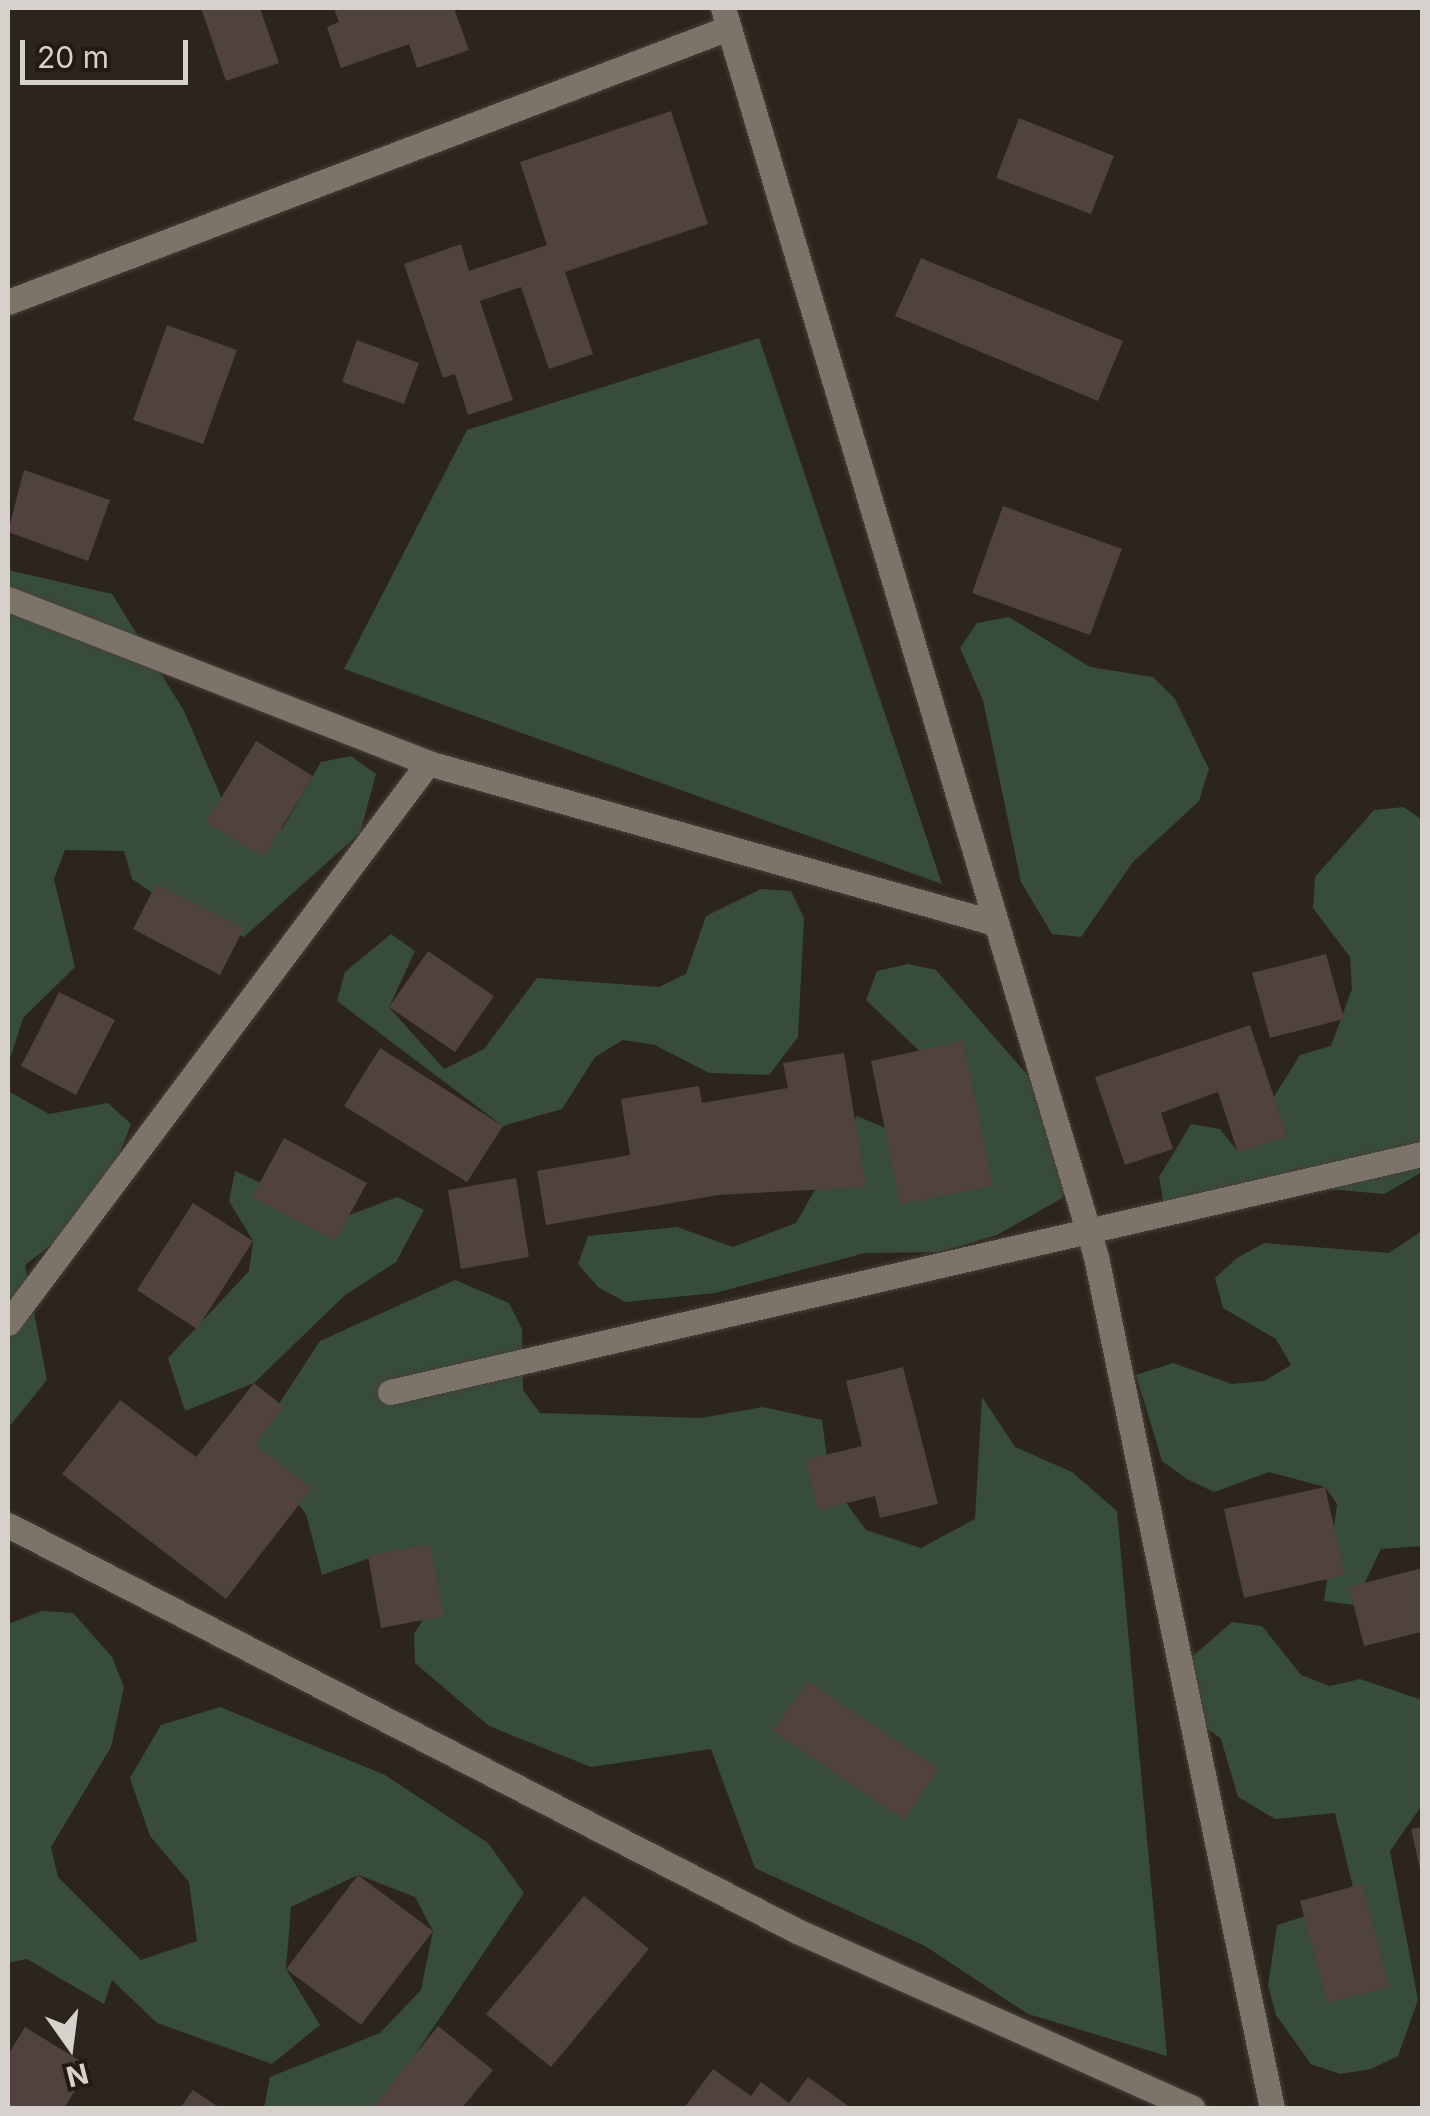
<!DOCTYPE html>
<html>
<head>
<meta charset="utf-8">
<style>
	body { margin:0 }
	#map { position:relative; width:1430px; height:2116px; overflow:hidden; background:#2c251c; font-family:Inter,sans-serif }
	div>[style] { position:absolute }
	.green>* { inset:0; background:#374d3a }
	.building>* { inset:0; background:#4f423f }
	.roads { filter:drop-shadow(0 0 2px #47413a) drop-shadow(0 0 2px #47413a) }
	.minor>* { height:25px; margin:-12.5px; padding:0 12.5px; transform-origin:12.5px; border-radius:12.5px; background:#7c7369 }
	span { translate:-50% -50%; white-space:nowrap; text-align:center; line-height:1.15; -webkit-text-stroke:10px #231b13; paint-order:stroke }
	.frame { position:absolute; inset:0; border:10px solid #d6d1cc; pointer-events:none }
	.north { position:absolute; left:20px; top:1996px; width:100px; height:100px; -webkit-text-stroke:8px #231b13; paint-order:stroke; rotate:166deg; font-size:28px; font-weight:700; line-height:40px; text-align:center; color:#d6d1cc }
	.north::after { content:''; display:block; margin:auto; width:35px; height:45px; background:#d6d1cc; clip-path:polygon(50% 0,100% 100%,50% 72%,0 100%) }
	.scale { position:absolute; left:20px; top:40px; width:168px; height:45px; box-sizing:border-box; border:5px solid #d6d1cc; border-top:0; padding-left:12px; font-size:30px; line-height:35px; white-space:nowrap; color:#d6d1cc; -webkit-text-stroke:8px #231b13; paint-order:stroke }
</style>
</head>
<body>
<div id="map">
	<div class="green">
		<div style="clip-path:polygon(759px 338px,942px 884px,344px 669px,467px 430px)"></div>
		<div style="clip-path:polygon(8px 570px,112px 594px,184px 711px,231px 820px,254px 840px,282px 829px,321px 762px,351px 756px,376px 774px,360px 833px,244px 937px,184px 914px,132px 879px,124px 851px,65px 850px,54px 879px,75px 967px,23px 1018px,8px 1065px)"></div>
		<div style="clip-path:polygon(1009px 617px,1090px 667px,1153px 677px,1175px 699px,1209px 769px,1199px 801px,1133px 862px,1081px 937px,1052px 934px,1021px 882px,983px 700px,960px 648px,977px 623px)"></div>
		<div style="clip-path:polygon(1404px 807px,1422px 820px,1422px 1172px,1384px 1194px,1284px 1185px,1164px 1207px,1159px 1177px,1191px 1124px,1220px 1129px,1239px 1153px,1300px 1055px,1331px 1046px,1352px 989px,1350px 957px,1313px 908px,1315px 877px,1374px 810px)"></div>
		<div style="clip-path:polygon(761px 889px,791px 891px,804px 918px,798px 1037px,769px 1075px,709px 1073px,655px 1045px,623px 1040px,595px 1057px,562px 1109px,503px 1126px,337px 1001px,345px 972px,391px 934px,415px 951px,389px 1007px,444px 1069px,484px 1049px,537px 978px,659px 987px,686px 974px,706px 916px)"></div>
		<div style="clip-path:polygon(908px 964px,936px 970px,1029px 1077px,1074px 1169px,1062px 1198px,997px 1235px,939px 1252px,865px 1253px,715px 1293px,625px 1302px,598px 1287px,578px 1264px,588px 1236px,677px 1227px,733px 1247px,796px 1223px,857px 1116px,885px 1128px,955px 1085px,866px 1000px,877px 971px)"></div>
		<div style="clip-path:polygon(8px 1091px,49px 1114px,108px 1103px,131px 1124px,98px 1209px,25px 1265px,47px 1380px,8px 1428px)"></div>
		<div style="clip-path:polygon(235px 1171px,339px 1219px,397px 1197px,424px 1210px,396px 1262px,344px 1296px,254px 1383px,185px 1411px,168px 1358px,249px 1271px,253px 1241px,229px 1201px)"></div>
		<div style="clip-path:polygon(1422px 1231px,1422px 1546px,1381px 1549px,1354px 1605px,1324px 1601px,1337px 1504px,1325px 1487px,1269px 1472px,1214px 1492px,1187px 1479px,1162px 1461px,1136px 1375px,1173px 1363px,1232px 1384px,1264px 1381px,1291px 1365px,1276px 1339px,1223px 1308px,1215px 1278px,1237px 1258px,1264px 1243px,1389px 1253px)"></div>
		<div style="clip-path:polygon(455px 1280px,509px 1303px,522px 1329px,523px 1390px,540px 1413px,701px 1418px,763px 1407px,822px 1420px,830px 1481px,866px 1530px,921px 1548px,975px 1519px,982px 1397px,1015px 1447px,1072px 1472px,1117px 1511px,1167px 2056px,1028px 2014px,925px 1946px,755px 1868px,711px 1749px,591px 1767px,489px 1726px,415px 1663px,414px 1634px,430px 1609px,381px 1554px,322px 1575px,306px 1514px,252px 1445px,320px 1341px)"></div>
		<div style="clip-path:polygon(42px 1611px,73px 1613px,112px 1657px,124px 1687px,111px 1747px,51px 1847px,58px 1877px,141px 1960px,197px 1941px,189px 1882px,150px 1836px,130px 1778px,161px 1725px,220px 1707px,385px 1775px,488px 1843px,524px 1893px,379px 2108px,264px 2108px,270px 2077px,380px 2033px,421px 1990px,433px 1931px,415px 1897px,358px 1875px,291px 1907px,286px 1969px,320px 2025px,272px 2064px,157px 2023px,112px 1980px,104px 2004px,27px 1959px,8px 1963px,8px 1624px)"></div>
		<div style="clip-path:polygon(1232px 1622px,1262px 1626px,1301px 1675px,1330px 1686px,1360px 1679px,1422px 1700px,1422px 1805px,1390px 1851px,1418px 2000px,1398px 2056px,1371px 2069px,1340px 2074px,1311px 2064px,1276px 2015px,1268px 1986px,1277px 1925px,1356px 1900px,1335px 1813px,1275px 1819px,1238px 1797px,1221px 1739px,1197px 1720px,1186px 1662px)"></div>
	</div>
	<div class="building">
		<div style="clip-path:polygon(201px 8px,260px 8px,279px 63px,226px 81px)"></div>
		<div style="clip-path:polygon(334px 8px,454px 8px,469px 50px,417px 68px,409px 44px,341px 68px,327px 27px,339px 22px)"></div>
		<div style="clip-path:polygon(671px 111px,708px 224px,565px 272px,593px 354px,549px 369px,521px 287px,480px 301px,513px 400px,468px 415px,455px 374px,443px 378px,404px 264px,461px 244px,469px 271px,547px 245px,520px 162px)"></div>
		<div style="clip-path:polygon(1019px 118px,1114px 156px,1091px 214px,996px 178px)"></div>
		<div style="clip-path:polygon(921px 258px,1123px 341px,1098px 401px,895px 316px)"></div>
		<div style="clip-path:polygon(167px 325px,237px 350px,203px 444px,133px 420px)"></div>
		<div style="clip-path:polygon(357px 340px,419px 363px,404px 404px,342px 382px)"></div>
		<div style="clip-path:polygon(24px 470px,110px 500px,88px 561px,8px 532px)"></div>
		<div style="clip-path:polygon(1003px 506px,1122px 549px,1090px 635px,972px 593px)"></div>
		<div style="clip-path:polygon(256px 741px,313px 776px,264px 857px,206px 823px)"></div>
		<div style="clip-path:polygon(156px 884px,244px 928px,220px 975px,133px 929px)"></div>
		<div style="clip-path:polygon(428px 951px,494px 996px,455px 1052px,389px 1007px)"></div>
		<div style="clip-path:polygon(1326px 954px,1344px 1019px,1270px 1038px,1252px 973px)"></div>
		<div style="clip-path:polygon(59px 992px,115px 1020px,76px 1095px,21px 1066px)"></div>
		<div style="clip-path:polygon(1250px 1025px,1287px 1136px,1238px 1153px,1218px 1092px,1161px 1113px,1173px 1149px,1125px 1165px,1095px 1077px)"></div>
		<div style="clip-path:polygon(963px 1041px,993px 1186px,900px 1204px,871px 1061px)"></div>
		<div style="clip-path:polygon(380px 1048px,503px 1126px,467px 1182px,344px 1106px)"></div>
		<div style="clip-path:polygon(844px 1053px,866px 1187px,718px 1195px,546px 1225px,537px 1171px,630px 1155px,621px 1099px,699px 1086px,702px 1103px,788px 1088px,783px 1063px)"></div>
		<div style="clip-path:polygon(284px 1138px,367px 1183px,335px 1241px,252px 1197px)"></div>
		<div style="clip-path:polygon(516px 1178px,529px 1257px,461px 1269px,448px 1190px)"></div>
		<div style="clip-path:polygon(193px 1203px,253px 1241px,197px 1329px,137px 1290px)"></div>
		<div style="clip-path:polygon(903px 1367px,938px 1504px,880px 1518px,875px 1496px,818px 1510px,805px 1460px,862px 1446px,846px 1381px)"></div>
		<div style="clip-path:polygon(254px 1383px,284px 1407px,255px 1444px,312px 1488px,226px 1599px,62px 1474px,120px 1400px,196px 1457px)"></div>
		<div style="clip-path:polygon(1325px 1487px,1345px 1575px,1244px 1598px,1224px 1509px)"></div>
		<div style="clip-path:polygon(430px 1544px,444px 1616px,381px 1628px,368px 1556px)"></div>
		<div style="clip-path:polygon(1422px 1568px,1422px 1632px,1364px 1646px,1349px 1587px)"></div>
		<div style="clip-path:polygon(808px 1681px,939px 1769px,904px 1820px,773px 1731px)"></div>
		<div style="clip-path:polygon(1422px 1827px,1422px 1873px,1421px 1873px,1411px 1829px)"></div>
		<div style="clip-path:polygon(358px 1875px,433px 1931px,361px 2025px,286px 1969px)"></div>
		<div style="clip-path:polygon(1362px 1884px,1389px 1987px,1327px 2003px,1300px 1901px)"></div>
		<div style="clip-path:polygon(584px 1896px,649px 1949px,551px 2067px,486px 2014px)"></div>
		<div style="clip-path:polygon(438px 2026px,493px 2070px,462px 2108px,372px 2108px)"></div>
		<div style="clip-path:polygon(25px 2027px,90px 2067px,64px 2108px,8px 2108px,8px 2055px)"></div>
		<div style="clip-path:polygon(713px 2069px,751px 2096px,761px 2082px,789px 2103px,808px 2077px,851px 2108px,684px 2108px)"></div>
		<div style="clip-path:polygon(193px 2090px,220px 2108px,180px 2108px)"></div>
	</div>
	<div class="roads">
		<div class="minor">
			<div style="left:723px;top:8px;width:1304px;rotate:73.37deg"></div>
			<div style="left:1096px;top:1257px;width:869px;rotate:78.32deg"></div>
			<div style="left:8px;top:302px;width:770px;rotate:-20.83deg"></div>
			<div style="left:8px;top:599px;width:451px;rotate:21.3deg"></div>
			<div style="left:428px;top:763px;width:589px;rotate:15.76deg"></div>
			<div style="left:8px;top:1323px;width:700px;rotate:-53.13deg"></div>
			<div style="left:390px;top:1392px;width:1059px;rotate:-12.99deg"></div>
			<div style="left:8px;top:1525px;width:887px;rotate:27.23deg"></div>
			<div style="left:797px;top:1931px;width:433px;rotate:24.1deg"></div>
		</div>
	</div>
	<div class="frame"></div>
	<div class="north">N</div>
	<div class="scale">20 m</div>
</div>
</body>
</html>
